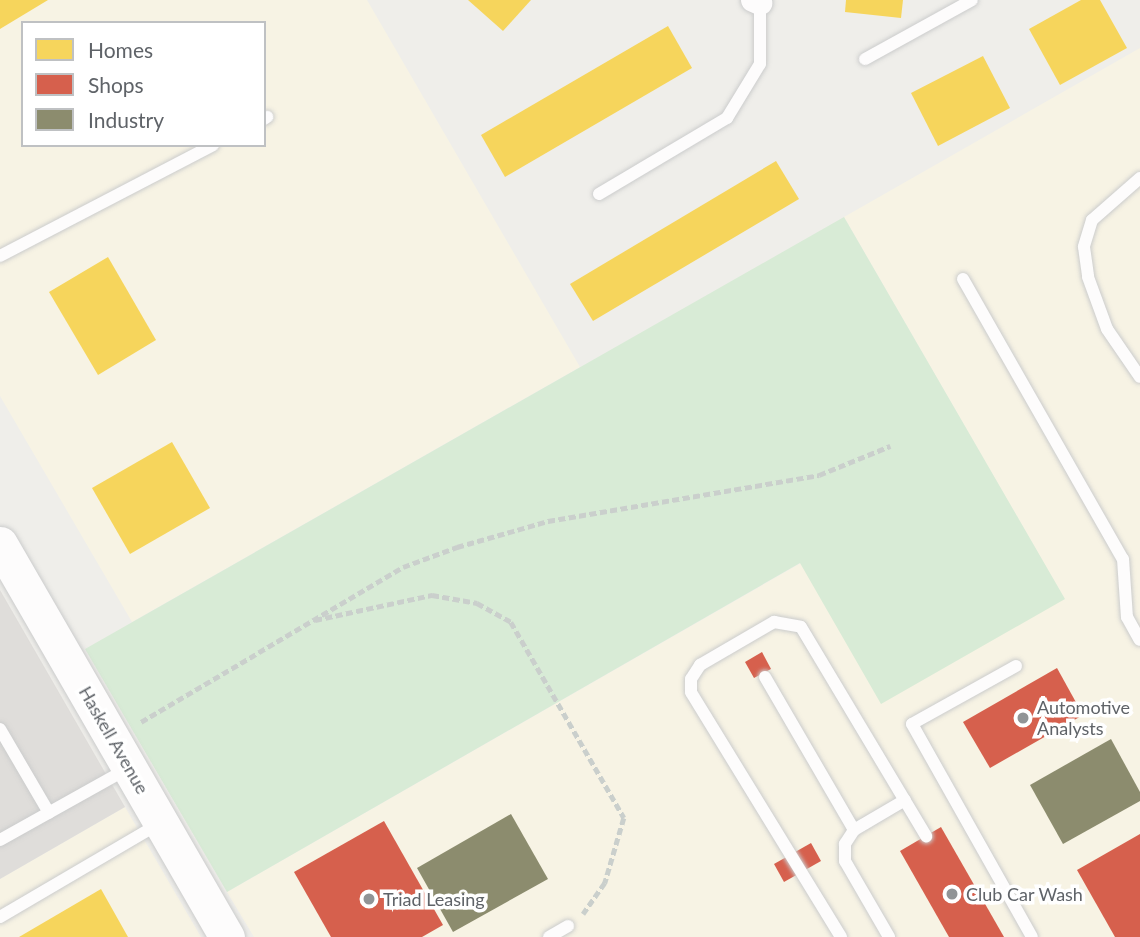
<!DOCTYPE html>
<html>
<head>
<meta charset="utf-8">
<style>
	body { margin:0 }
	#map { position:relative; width:1140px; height:937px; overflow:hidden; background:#efeeea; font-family:Lato,sans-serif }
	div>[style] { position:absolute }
	.commercial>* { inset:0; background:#f7f3e4 }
	.industrial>* { inset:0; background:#dfddda }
	.green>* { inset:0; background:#d8ebd6 }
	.homes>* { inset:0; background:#f6d55c }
	.shops>* { inset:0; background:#d6604d }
	.industry>* { inset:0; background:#8c8c6e }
	.path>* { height:4.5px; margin-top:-2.25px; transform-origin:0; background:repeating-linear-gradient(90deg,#cacfcc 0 7px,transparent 0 10.5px) }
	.roads { filter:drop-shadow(0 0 2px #cbcccc) drop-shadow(0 0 2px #cbcccc) }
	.service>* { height:12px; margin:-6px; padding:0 6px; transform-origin:6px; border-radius:6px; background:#fdfcfc }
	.minor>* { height:24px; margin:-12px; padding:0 12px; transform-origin:12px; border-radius:12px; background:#fdfcfc }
	.secondary>* { height:35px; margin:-17.5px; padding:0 17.5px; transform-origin:17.5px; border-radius:17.5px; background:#fdfcfc }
	.dots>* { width:19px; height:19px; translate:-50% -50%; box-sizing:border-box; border:4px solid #fff; border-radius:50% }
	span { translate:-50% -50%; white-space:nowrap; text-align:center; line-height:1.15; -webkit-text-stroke:7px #fff; paint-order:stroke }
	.poi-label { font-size:18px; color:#5f6368 }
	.left { translate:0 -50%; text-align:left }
	.street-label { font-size:18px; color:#5f6368 }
	.legend { position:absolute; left:21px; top:21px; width:245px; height:126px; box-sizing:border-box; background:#fff; border:2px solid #bfc1c3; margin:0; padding:9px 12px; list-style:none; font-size:21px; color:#5f6368 }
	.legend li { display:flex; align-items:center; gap:14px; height:35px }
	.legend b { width:35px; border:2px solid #bfc1c3 }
</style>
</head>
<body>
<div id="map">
	<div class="commercial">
		<div style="clip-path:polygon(evenodd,0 0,367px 0,580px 367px,132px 622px,0 396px,0 0,23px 23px,264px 23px,264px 145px,23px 145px,23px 23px)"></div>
		<div style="clip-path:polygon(1140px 48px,1140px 937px,254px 937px,227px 892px,801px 563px,1064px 598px,844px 217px)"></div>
		<div style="clip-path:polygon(125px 807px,201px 937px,0 937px,0 879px)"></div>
	</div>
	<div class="industrial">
		<div style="clip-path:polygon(0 590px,125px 807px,0 879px)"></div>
	</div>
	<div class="green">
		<div style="clip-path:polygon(844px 217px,1065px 599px,881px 704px,800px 563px,227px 892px,85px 649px)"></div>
	</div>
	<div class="homes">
		<div style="clip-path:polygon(0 0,48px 0,0 29px)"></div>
		<div style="clip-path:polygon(468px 0,531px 0,503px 31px)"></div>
		<div style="clip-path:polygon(846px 0,903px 0,901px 18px,845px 12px)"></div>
		<div style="clip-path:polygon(1081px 0,1100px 0,1127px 48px,1060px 85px,1029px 29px)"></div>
		<div style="clip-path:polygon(668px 26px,692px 68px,505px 177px,481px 135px)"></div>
		<div style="clip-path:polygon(983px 56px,1010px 108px,938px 146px,911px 93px)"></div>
		<div style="clip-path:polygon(776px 161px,799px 199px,593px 321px,570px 284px)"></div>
		<div style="clip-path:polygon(108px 257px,156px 340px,98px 375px,49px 292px)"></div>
		<div style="clip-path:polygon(172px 442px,210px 508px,130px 554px,92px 488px)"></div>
		<div style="clip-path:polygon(101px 889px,128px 937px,19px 937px)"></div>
	</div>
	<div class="shops">
		<div style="clip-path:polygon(762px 652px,771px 669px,754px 678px,745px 662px)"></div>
		<div style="clip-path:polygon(1057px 668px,1083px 715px,990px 768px,963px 722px)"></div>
		<div style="clip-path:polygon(384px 821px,443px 925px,422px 937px,331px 937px,294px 872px)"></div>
		<div style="clip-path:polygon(941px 827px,1004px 937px,949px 937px,900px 851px)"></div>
		<div style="clip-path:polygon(1140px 834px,1140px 937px,1115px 937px,1077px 870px)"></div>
		<div style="clip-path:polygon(811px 843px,821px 861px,784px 882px,774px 864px)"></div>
	</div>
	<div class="industry">
		<div style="clip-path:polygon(1111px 739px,1140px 792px,1140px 801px,1063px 844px,1030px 785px)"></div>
		<div style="clip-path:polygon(511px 814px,548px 879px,453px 932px,417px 868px)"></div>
	</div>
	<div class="path">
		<div style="left:315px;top:620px;width:120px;rotate:-12.1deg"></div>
		<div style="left:432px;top:595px;width:46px;rotate:10.1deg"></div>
		<div style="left:477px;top:603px;width:39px;rotate:29deg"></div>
		<div style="left:511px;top:622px;width:226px;rotate:60deg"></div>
		<div style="left:624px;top:818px;width:68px;rotate:106.3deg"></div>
		<div style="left:605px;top:883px;width:38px;rotate:125deg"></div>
		<div style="left:141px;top:722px;width:304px;rotate:-30.6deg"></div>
		<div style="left:403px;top:567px;width:58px;rotate:-20.3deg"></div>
		<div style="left:457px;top:547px;width:95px;rotate:-15.9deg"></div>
		<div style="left:548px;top:521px;width:275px;rotate:-9.6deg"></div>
		<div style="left:819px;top:475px;width:77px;rotate:-22.2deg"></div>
	</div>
	<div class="roads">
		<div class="service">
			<div style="left:865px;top:59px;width:122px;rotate:-28.9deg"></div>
			<div style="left:264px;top:119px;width:4px;rotate:-34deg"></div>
			<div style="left:1140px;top:178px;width:64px;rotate:138.8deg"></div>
			<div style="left:1092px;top:220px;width:28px;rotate:107deg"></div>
			<div style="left:1084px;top:247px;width:30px;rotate:82deg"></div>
			<div style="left:1088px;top:277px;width:55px;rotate:69.9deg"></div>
			<div style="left:1107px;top:329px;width:58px;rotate:55.5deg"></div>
			<div style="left:599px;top:194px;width:149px;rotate:-30.7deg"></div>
			<div style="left:727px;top:118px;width:63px;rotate:-58.6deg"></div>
			<div style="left:760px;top:64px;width:61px;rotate:-90deg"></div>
			<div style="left:0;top:256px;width:240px;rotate:-27.5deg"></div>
			<div style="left:963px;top:279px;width:322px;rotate:60.3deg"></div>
			<div style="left:1123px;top:559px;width:58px;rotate:86.1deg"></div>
			<div style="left:1127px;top:617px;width:26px;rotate:61deg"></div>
			<div style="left:1016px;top:666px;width:119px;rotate:150.9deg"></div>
			<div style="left:912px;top:724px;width:244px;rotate:60.6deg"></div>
			<div style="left:765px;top:677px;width:177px;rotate:59.8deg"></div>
			<div style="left:854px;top:830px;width:17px;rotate:123deg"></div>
			<div style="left:845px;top:844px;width:17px;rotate:90deg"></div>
			<div style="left:845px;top:861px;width:88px;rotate:59.9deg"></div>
			<div style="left:0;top:729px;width:97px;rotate:59.7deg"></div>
			<div style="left:854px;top:830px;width:59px;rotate:-30.5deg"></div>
			<div style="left:0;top:840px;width:145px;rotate:-29.2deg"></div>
			<div style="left:0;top:917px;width:186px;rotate:-30.4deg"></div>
			<div style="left:549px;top:937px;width:22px;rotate:-30deg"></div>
			<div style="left:841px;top:937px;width:287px;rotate:-121.5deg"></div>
			<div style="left:691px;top:692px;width:13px;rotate:-90deg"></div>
			<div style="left:691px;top:679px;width:17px;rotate:-57deg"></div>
			<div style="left:700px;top:665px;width:86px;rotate:-30.2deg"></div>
			<div style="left:774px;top:622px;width:27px;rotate:10deg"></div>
			<div style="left:801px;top:627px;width:244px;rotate:59.1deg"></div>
		</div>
		<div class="minor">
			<div style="left:753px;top:0;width:8px;rotate:23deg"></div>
		</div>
		<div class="secondary">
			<div style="left:0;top:544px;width:454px;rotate:60deg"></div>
		</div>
	</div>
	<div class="dots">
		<div style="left:1023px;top:718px;background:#919496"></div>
		<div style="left:952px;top:894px;background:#919496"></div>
		<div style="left:369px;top:899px;background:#919496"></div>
	</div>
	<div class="poi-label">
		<span class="left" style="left:1037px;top:718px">Automotive<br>Analysts</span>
		<span class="left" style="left:966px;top:894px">Club Car Wash</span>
		<span class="left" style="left:383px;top:899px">Triad Leasing</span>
	</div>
	<div class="street-label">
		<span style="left:114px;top:740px;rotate:60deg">Haskell Avenue</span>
	</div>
	<ul class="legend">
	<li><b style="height:19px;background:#f6d55c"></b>Homes</li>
	<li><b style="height:19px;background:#d6604d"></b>Shops</li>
	<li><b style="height:19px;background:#8c8c6e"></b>Industry</li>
	</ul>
</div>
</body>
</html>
